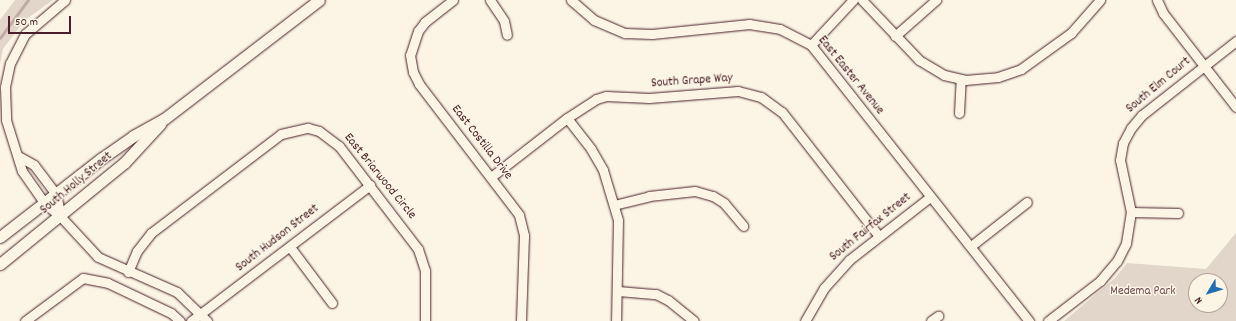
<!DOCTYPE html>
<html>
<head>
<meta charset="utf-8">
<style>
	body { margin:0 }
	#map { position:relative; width:1236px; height:321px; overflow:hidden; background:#fcf5e5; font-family:Dekko,sans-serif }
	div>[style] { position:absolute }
	.green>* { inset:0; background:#e2d5ca }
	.stream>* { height:2.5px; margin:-1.25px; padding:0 1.25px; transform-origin:1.25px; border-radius:1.25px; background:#c0aca5 }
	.roads { filter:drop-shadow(0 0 1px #4a1f2b) drop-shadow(0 0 1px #4a1f2b) }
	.minor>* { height:9px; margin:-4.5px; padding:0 4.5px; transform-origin:4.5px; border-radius:4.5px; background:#fcf5e5 }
	.major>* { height:11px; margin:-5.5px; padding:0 5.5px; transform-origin:5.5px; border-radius:5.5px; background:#fcf5e5 }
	span { translate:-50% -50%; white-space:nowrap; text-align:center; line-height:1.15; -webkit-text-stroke:3px #fcf5e5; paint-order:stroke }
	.street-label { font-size:13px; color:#4a1f2b }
	.park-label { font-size:13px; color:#704c53 }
	.north { position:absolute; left:1188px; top:273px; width:40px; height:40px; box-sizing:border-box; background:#fcf5e5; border:1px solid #b59f9b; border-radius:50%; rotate:232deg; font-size:11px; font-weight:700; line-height:16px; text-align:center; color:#4a1f2b }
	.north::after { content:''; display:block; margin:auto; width:14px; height:18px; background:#1f6fb2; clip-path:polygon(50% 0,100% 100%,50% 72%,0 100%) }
	.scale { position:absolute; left:8px; top:16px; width:63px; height:18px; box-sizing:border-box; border:2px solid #4a1f2b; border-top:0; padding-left:5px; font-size:12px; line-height:14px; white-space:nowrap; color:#4a1f2b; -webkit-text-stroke:3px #fcf5e5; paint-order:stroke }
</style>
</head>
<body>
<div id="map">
	<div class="green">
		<div style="clip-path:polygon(15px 0,53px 0,25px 20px,3px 49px,0 64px,0 20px)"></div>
		<div style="clip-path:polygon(evenodd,1236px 233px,1236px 321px,1064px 321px,1115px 278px,1127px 263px,1206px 269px,1236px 233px,1196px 281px,1220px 281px,1220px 305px,1196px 305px,1196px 281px)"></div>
	</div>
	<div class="stream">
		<div style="left:0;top:38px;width:47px;rotate:-53.6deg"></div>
	</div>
	<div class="roads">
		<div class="minor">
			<div style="left:65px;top:0;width:52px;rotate:139.6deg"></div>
			<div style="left:25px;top:34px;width:33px;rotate:117deg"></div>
			<div style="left:10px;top:63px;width:25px;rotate:102deg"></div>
			<div style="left:5px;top:87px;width:33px;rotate:88deg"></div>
			<div style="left:6px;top:120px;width:53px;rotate:72.6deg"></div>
			<div style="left:22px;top:171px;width:39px;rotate:55deg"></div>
			<div style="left:44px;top:203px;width:22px;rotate:39deg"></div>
			<div style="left:61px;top:217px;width:54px;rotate:47.2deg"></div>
			<div style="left:98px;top:257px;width:86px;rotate:23.9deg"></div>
			<div style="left:177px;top:292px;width:42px;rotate:44deg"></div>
			<div style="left:453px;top:0;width:36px;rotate:142deg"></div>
			<div style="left:425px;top:22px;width:11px;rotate:128deg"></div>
			<div style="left:418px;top:31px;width:25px;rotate:108deg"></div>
			<div style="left:410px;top:55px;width:17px;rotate:80deg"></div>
			<div style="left:413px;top:72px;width:13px;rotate:63deg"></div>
			<div style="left:419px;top:84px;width:165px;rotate:52.6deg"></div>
			<div style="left:519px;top:215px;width:21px;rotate:76deg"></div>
			<div style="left:524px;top:235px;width:86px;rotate:92deg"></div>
			<div style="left:490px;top:0;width:25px;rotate:56deg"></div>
			<div style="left:504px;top:21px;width:14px;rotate:78deg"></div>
			<div style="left:571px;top:0;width:30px;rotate:41deg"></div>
			<div style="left:594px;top:20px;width:34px;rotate:23deg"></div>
			<div style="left:625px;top:33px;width:27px;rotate:2deg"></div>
			<div style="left:652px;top:34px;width:98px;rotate:-5.9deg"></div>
			<div style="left:749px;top:24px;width:31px;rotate:9deg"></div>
			<div style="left:780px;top:29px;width:35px;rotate:27deg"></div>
			<div style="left:811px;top:45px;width:352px;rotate:51.7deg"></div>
			<div style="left:862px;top:0;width:83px;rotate:46.5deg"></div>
			<div style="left:919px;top:60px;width:29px;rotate:31deg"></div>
			<div style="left:944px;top:75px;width:22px;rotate:13deg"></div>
			<div style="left:965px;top:80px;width:33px;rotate:-5deg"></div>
			<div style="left:998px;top:77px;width:24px;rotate:-19deg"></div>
			<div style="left:1021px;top:69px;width:62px;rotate:-35.8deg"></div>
			<div style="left:1071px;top:33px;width:44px;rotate:-48.7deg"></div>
			<div style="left:1157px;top:0;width:14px;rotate:65deg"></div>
			<div style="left:1163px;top:13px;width:119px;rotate:52.2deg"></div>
			<div style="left:895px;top:36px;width:55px;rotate:-41.3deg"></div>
			<div style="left:811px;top:45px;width:62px;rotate:-47deg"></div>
			<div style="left:959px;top:113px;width:34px;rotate:-87deg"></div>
			<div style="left:567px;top:118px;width:39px;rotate:52deg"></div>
			<div style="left:591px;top:149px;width:24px;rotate:60deg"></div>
			<div style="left:603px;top:170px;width:52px;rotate:73.3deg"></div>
			<div style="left:618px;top:220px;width:101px;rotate:91.1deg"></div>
			<div style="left:18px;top:156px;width:18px;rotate:29deg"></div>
			<div style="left:34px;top:165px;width:36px;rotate:53deg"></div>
			<div style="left:56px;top:194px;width:24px;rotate:78deg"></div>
			<div style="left:491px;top:177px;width:96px;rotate:-37.8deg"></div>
			<div style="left:567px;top:118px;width:35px;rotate:-33deg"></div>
			<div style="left:596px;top:99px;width:10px;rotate:-17deg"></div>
			<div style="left:606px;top:96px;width:43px;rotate:2.7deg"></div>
			<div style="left:649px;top:98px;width:89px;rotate:-4.5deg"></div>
			<div style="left:738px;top:91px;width:24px;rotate:15deg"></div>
			<div style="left:761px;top:97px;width:26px;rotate:36deg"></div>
			<div style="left:782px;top:112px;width:157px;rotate:52deg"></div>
			<div style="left:614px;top:205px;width:36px;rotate:-14deg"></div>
			<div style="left:649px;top:196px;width:46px;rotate:-6.2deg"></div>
			<div style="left:695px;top:191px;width:19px;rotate:16deg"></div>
			<div style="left:713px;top:196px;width:13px;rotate:32deg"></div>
			<div style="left:724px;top:203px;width:30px;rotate:50deg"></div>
			<div style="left:1131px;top:212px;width:47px;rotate:1.2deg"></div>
			<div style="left:971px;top:246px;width:71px;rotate:-38.2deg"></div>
			<div style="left:290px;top:247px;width:70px;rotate:53.1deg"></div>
			<div style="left:128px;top:272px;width:23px;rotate:-67deg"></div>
			<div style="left:137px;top:251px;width:23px;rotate:-52deg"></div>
			<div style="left:151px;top:233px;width:163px;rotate:-37.3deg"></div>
			<div style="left:281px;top:134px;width:28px;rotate:-13deg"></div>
			<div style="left:308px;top:128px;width:11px;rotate:15deg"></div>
			<div style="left:319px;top:131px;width:25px;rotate:37deg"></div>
			<div style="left:339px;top:146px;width:130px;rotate:52.5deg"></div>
			<div style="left:418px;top:249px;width:23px;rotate:72deg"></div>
			<div style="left:425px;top:271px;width:50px;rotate:90deg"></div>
			<div style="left:618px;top:291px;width:38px;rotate:5deg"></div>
			<div style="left:656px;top:294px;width:13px;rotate:27deg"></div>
			<div style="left:668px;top:300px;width:33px;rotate:39deg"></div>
			<div style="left:25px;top:321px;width:72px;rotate:-36.6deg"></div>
			<div style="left:83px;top:278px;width:25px;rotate:11deg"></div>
			<div style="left:108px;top:283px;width:70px;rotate:25.5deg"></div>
			<div style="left:171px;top:313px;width:12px;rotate:42deg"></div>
			<div style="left:191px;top:321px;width:225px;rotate:-37.2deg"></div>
			<div style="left:805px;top:321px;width:38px;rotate:-60deg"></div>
			<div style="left:824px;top:288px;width:38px;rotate:-48deg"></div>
			<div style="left:849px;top:260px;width:103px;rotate:-37.9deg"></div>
			<div style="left:931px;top:321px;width:9px;rotate:-36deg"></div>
			<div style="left:1048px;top:321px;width:66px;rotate:-37.6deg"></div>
			<div style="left:1100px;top:281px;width:26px;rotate:-50deg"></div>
			<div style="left:1117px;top:261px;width:20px;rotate:-63deg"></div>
			<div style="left:1126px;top:243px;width:31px;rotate:-81deg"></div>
			<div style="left:1131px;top:212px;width:53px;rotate:-101.9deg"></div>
			<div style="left:1120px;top:160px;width:17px;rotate:-80deg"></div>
			<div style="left:1123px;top:143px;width:17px;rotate:-62deg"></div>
			<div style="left:1131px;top:128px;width:17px;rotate:-50deg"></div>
			<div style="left:1142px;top:115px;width:120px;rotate:-38.2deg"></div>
		</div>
		<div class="major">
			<div style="left:0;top:237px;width:129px;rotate:-37.8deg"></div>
			<div style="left:102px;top:158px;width:38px;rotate:-35deg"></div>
			<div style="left:133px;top:136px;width:35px;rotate:-29deg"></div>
			<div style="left:164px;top:119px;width:195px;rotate:-37.5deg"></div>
			<div style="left:0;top:264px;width:161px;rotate:-39.2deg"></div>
			<div style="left:125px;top:162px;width:52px;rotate:-47.4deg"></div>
		</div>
	</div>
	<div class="street-label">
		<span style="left:850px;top:76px;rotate:51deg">East Easter Avenue</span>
		<span style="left:692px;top:82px;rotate:-4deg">South Grape Way</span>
		<span style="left:1159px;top:86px;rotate:-40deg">South Elm Court</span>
		<span style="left:481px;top:143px;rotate:52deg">East Costilla Drive</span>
		<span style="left:379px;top:177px;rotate:51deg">East Briarwood Circle</span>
		<span style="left:77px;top:184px;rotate:-40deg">South Holly Street</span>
		<span style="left:871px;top:228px;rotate:-39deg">South Fairfax Street</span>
		<span style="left:278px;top:239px;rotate:-38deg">South Hudson Street</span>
	</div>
	<div class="park-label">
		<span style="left:1143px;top:292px">Medema Park</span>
	</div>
	<div class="north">N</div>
	<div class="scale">50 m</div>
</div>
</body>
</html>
